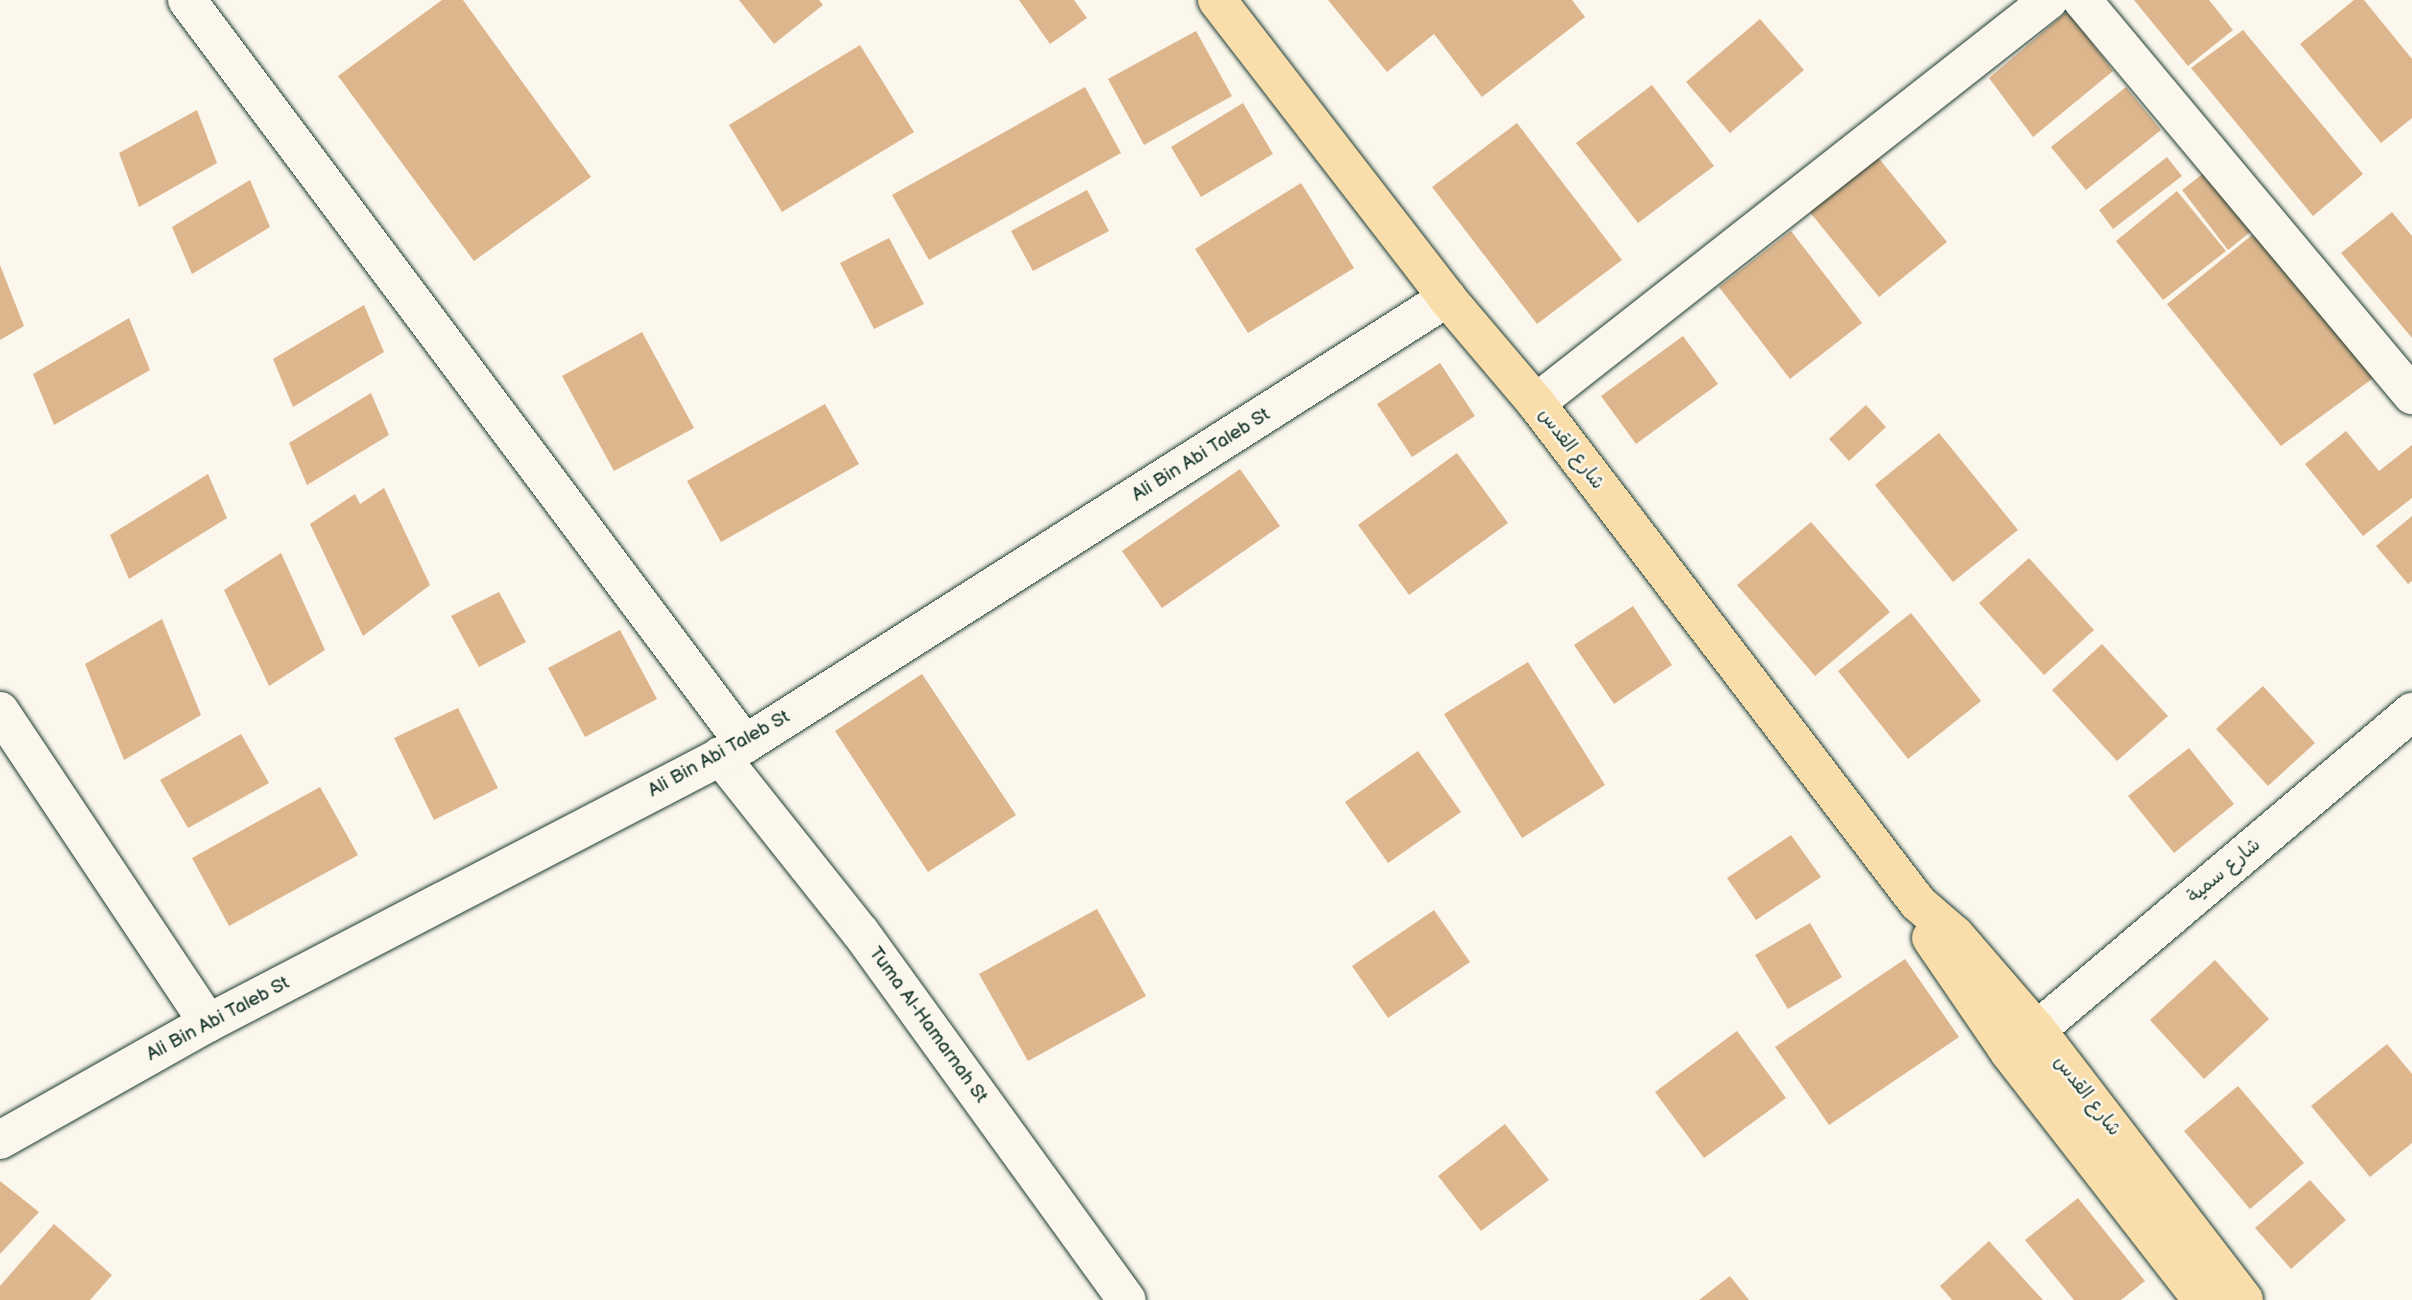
<!DOCTYPE html>
<html>
<head>
<meta charset="utf-8">
<style>
	body { margin:0 }
	#map { position:relative; width:2412px; height:1300px; overflow:hidden; background:#fbf7ec; font-family:"Balsamiq Sans","Playpen Sans Arabic",sans-serif }
	div>[style] { position:absolute }
	.building>* { inset:0; background:#ddb68d }
	.roads { filter:drop-shadow(0 0 2px #1f3d34) drop-shadow(0 0 2px #1f3d34) }
	.street>* { height:38px; margin:-19px; padding:0 19px; transform-origin:19px; border-radius:19px; background:#fbf7ec }
	.secondary>* { height:38px; margin:-19px; padding:0 19px; transform-origin:19px; border-radius:19px; background:#fbf7ec }
	.primary>* { height:38px; margin:-19px; padding:0 19px; transform-origin:19px; border-radius:19px; background:#f9deab }
	span { translate:-50% -50%; white-space:nowrap; text-align:center; line-height:1.15; -webkit-text-stroke:5px #fbf7ec; paint-order:stroke }
	.street-label { font-size:19px; color:#1f3d34 }
</style>
</head>
<body>
<div id="map">
	<div class="building">
		<div style="clip-path:polygon(442px 0,463px 0,591px 177px,474px 261px,338px 76px)"></div>
		<div style="clip-path:polygon(739px 0,819px 0,823px 5px,774px 44px)"></div>
		<div style="clip-path:polygon(1019px 0,1074px 0,1087px 18px,1050px 44px)"></div>
		<div style="clip-path:polygon(1328px 0,1572px 0,1585px 17px,1482px 97px,1434px 34px,1387px 72px)"></div>
		<div style="clip-path:polygon(2134px 0,2209px 0,2233px 30px,2188px 66px)"></div>
		<div style="clip-path:polygon(2354px 0,2364px 0,2412px 59px,2412px 118px,2381px 143px,2300px 44px)"></div>
		<div style="clip-path:polygon(2068px 11px,2113px 71px,2033px 137px,1989px 78px)"></div>
		<div style="clip-path:polygon(1760px 19px,1804px 70px,1730px 133px,1686px 82px)"></div>
		<div style="clip-path:polygon(2243px 30px,2363px 174px,2313px 216px,2191px 68px)"></div>
		<div style="clip-path:polygon(1196px 31px,1232px 96px,1144px 145px,1108px 79px)"></div>
		<div style="clip-path:polygon(860px 45px,914px 132px,782px 212px,729px 125px)"></div>
		<div style="clip-path:polygon(1652px 85px,1714px 166px,1638px 223px,1576px 143px)"></div>
		<div style="clip-path:polygon(1085px 87px,1121px 153px,929px 260px,892px 195px)"></div>
		<div style="clip-path:polygon(2126px 87px,2161px 130px,2086px 190px,2051px 147px)"></div>
		<div style="clip-path:polygon(1243px 103px,1273px 154px,1201px 197px,1171px 147px)"></div>
		<div style="clip-path:polygon(197px 110px,217px 163px,139px 207px,119px 153px)"></div>
		<div style="clip-path:polygon(1517px 123px,1622px 260px,1537px 324px,1432px 187px)"></div>
		<div style="clip-path:polygon(1872px 150px,1947px 242px,1879px 297px,1804px 205px)"></div>
		<div style="clip-path:polygon(2167px 157px,2182px 176px,2113px 229px,2099px 210px)"></div>
		<div style="clip-path:polygon(2209px 169px,2254px 229px,2228px 250px,2182px 190px)"></div>
		<div style="clip-path:polygon(250px 180px,270px 227px,192px 274px,172px 227px)"></div>
		<div style="clip-path:polygon(1301px 183px,1354px 268px,1248px 333px,1195px 249px)"></div>
		<div style="clip-path:polygon(1087px 190px,1109px 231px,1033px 271px,1011px 231px)"></div>
		<div style="clip-path:polygon(2177px 191px,2226px 251px,2163px 300px,2116px 241px)"></div>
		<div style="clip-path:polygon(2392px 212px,2412px 236px,2412px 338px,2341px 253px)"></div>
		<div style="clip-path:polygon(1791px 231px,1862px 323px,1790px 379px,1719px 287px)"></div>
		<div style="clip-path:polygon(2257px 231px,2376px 376px,2281px 446px,2167px 304px)"></div>
		<div style="clip-path:polygon(889px 238px,924px 304px,874px 329px,840px 263px)"></div>
		<div style="clip-path:polygon(0 265px,24px 326px,0 340px)"></div>
		<div style="clip-path:polygon(364px 305px,384px 352px,293px 407px,273px 359px)"></div>
		<div style="clip-path:polygon(129px 318px,150px 370px,54px 425px,33px 374px)"></div>
		<div style="clip-path:polygon(642px 332px,694px 428px,614px 471px,562px 376px)"></div>
		<div style="clip-path:polygon(1683px 336px,1718px 384px,1636px 444px,1601px 396px)"></div>
		<div style="clip-path:polygon(1440px 363px,1475px 416px,1412px 457px,1377px 404px)"></div>
		<div style="clip-path:polygon(371px 393px,389px 435px,307px 485px,289px 443px)"></div>
		<div style="clip-path:polygon(825px 404px,859px 464px,721px 542px,687px 481px)"></div>
		<div style="clip-path:polygon(1866px 405px,1886px 427px,1849px 461px,1829px 439px)"></div>
		<div style="clip-path:polygon(2346px 431px,2379px 471px,2412px 445px,2412px 498px,2363px 536px,2305px 464px)"></div>
		<div style="clip-path:polygon(1939px 433px,2018px 530px,1953px 582px,1875px 485px)"></div>
		<div style="clip-path:polygon(1457px 453px,1508px 523px,1409px 595px,1358px 525px)"></div>
		<div style="clip-path:polygon(1240px 469px,1280px 526px,1162px 608px,1122px 551px)"></div>
		<div style="clip-path:polygon(208px 474px,227px 518px,129px 579px,110px 535px)"></div>
		<div style="clip-path:polygon(384px 488px,430px 585px,363px 636px,310px 524px,355px 494px,360px 504px)"></div>
		<div style="clip-path:polygon(2412px 516px,2412px 581px,2408px 584px,2376px 546px)"></div>
		<div style="clip-path:polygon(1811px 522px,1890px 612px,1815px 676px,1737px 585px)"></div>
		<div style="clip-path:polygon(281px 553px,325px 650px,269px 686px,224px 590px)"></div>
		<div style="clip-path:polygon(2029px 558px,2094px 630px,2044px 675px,1979px 603px)"></div>
		<div style="clip-path:polygon(499px 592px,526px 642px,479px 667px,451px 616px)"></div>
		<div style="clip-path:polygon(1633px 606px,1672px 665px,1614px 704px,1574px 645px)"></div>
		<div style="clip-path:polygon(1911px 613px,1981px 701px,1908px 759px,1838px 671px)"></div>
		<div style="clip-path:polygon(162px 619px,201px 715px,124px 760px,85px 664px)"></div>
		<div style="clip-path:polygon(620px 630px,657px 699px,585px 737px,548px 668px)"></div>
		<div style="clip-path:polygon(2102px 644px,2168px 716px,2117px 761px,2052px 690px)"></div>
		<div style="clip-path:polygon(1528px 662px,1605px 785px,1522px 838px,1444px 714px)"></div>
		<div style="clip-path:polygon(922px 674px,1016px 815px,928px 872px,835px 731px)"></div>
		<div style="clip-path:polygon(2263px 686px,2315px 743px,2268px 786px,2216px 729px)"></div>
		<div style="clip-path:polygon(458px 708px,498px 788px,434px 820px,394px 738px)"></div>
		<div style="clip-path:polygon(241px 734px,269px 783px,188px 828px,160px 780px)"></div>
		<div style="clip-path:polygon(2189px 748px,2234px 804px,2174px 853px,2128px 796px)"></div>
		<div style="clip-path:polygon(1418px 751px,1461px 812px,1388px 863px,1345px 802px)"></div>
		<div style="clip-path:polygon(320px 787px,358px 855px,229px 926px,192px 858px)"></div>
		<div style="clip-path:polygon(1791px 835px,1821px 877px,1756px 920px,1727px 878px)"></div>
		<div style="clip-path:polygon(1097px 909px,1146px 996px,1028px 1061px,979px 974px)"></div>
		<div style="clip-path:polygon(1434px 910px,1470px 962px,1388px 1018px,1352px 966px)"></div>
		<div style="clip-path:polygon(1810px 923px,1842px 977px,1788px 1009px,1755px 955px)"></div>
		<div style="clip-path:polygon(1905px 959px,1959px 1037px,1829px 1125px,1775px 1047px)"></div>
		<div style="clip-path:polygon(2215px 960px,2269px 1019px,2204px 1079px,2150px 1020px)"></div>
		<div style="clip-path:polygon(1737px 1031px,1786px 1098px,1704px 1158px,1655px 1092px)"></div>
		<div style="clip-path:polygon(2387px 1044px,2412px 1074px,2412px 1143px,2370px 1177px,2311px 1106px)"></div>
		<div style="clip-path:polygon(2238px 1086px,2304px 1163px,2250px 1209px,2184px 1131px)"></div>
		<div style="clip-path:polygon(1505px 1124px,1549px 1180px,1481px 1231px,1438px 1176px)"></div>
		<div style="clip-path:polygon(2310px 1180px,2346px 1220px,2291px 1269px,2255px 1228px)"></div>
		<div style="clip-path:polygon(0 1181px,39px 1212px,0 1254px)"></div>
		<div style="clip-path:polygon(2078px 1198px,2145px 1281px,2121px 1300px,2074px 1300px,2025px 1240px)"></div>
		<div style="clip-path:polygon(54px 1224px,112px 1275px,90px 1300px,0 1300px,0 1286px)"></div>
		<div style="clip-path:polygon(1989px 1241px,2043px 1300px,1952px 1300px,1940px 1286px)"></div>
		<div style="clip-path:polygon(1730px 1276px,1749px 1300px,1699px 1300px)"></div>
	</div>
	<div class="roads">
		<div class="street">
			<div style="left:187px;top:0;width:930px;rotate:53.13deg"></div>
			<div style="left:2082px;top:0;width:515px;rotate:50.12deg"></div>
			<div style="left:1536px;top:403px;width:652px;rotate:-38.15deg"></div>
			<div style="left:0;top:711px;width:375px;rotate:56.3deg"></div>
			<div style="left:720px;top:756px;width:226px;rotate:51.5deg"></div>
			<div style="left:861px;top:933px;width:453px;rotate:54.1deg"></div>
			<div style="left:0;top:1140px;width:239px;rotate:-29.4deg"></div>
			<div style="left:208px;top:1023px;width:605px;rotate:-27.45deg"></div>
			<div style="left:745px;top:744px;width:832px;rotate:-32.43deg"></div>
		</div>
		<div class="secondary">
			<div style="left:2037px;top:1030px;width:492px;rotate:-40.3deg"></div>
		</div>
		<div class="primary">
			<div style="left:1217px;top:0;width:376px;rotate:52.3deg"></div>
			<div style="left:1447px;top:298px;width:138px;rotate:49.7deg"></div>
			<div style="left:1536px;top:403px;width:629px;rotate:52.62deg"></div>
			<div style="left:1918px;top:903px;width:49px;rotate:40.9deg"></div>
			<div style="left:1955px;top:935px;width:125px;rotate:49.2deg"></div>
			<div style="left:2037px;top:1030px;width:340px;rotate:52.5deg"></div>
			<div style="left:1931px;top:938px;width:138px;rotate:55.6deg"></div>
			<div style="left:2009px;top:1052px;width:314px;rotate:52.1deg"></div>
		</div>
	</div>
	<div class="street-label">
		<span style="left:1571px;top:449px;rotate:53deg">شارع القدس</span>
		<span style="left:1201px;top:455px;rotate:-32deg">Ali Bin Abi Taleb St</span>
		<span style="left:719px;top:754px;rotate:-29deg">Ali Bin Abi Taleb St</span>
		<span style="left:2224px;top:871px;rotate:-40deg">شارع سمية</span>
		<span style="left:218px;top:1019px;rotate:-28deg">Ali Bin Abi Taleb St</span>
		<span style="left:928px;top:1025px;rotate:54deg">Tuma Al-Hamarnah St</span>
		<span style="left:2087px;top:1096px;rotate:52deg">شارع القدس</span>
	</div>
</div>
</body>
</html>
